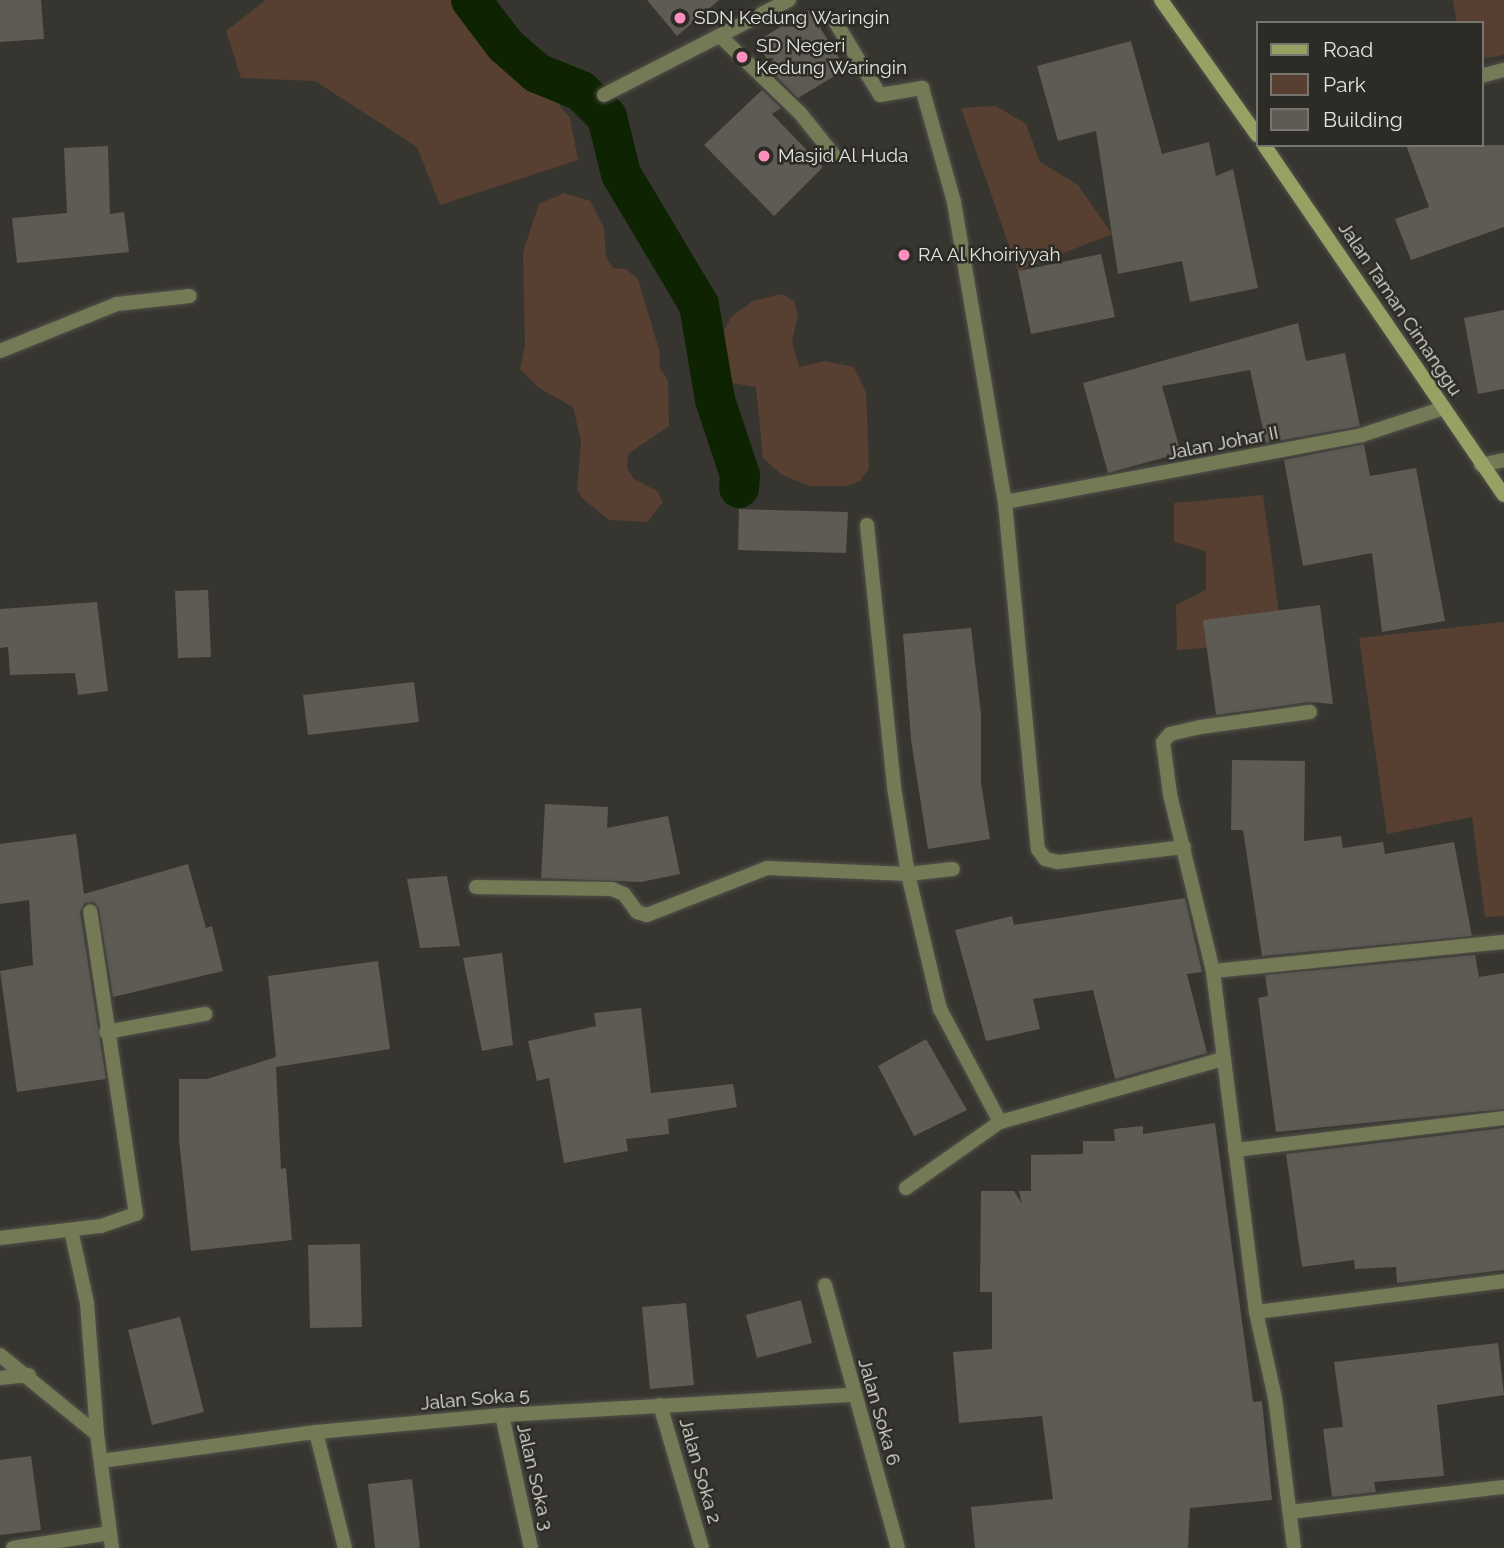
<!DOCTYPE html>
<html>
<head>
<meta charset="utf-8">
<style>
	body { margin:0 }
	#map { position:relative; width:1504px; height:1548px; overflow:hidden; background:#37352f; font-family:Raleway,sans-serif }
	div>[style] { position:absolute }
	.green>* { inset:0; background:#574031 }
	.canal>* { height:40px; margin:-20px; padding:0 20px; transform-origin:20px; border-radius:20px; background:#0e2302 }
	.building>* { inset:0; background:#5e5a54 }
	.roads { filter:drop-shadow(0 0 2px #53514b) drop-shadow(0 0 2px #53514b) }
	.street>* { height:14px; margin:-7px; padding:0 7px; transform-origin:7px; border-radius:7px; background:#747a55 }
	.secondary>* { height:14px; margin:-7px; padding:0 7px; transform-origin:7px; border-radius:7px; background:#98a164 }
	.dots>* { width:19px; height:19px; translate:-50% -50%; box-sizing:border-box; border:4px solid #2d2b25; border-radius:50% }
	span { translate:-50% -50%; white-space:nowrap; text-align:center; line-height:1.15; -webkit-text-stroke:5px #2d2b25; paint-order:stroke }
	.poi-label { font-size:19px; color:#e3e3df }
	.left { translate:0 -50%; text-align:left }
	.street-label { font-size:19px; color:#e3e3df }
	.legend { position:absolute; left:1256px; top:21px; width:228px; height:126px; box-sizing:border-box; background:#2d2b25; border:2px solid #76756f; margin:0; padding:9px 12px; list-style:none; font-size:21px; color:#e3e3df }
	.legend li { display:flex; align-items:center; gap:14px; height:35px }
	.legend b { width:35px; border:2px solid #76756f }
</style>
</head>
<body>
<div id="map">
	<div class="green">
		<div style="clip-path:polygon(266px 0,474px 0,570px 118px,578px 160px,440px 205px,417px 147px,315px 81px,241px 78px,226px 31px)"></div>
		<div style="clip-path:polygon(1453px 0,1504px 0,1504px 55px,1481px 59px,1481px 23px,1457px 23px)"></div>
		<div style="clip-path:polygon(996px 106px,1026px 124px,1040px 162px,1078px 185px,1112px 234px,1018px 271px,961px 108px)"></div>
		<div style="clip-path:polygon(564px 193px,590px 201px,604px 228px,606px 257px,613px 268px,626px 269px,638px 279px,660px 353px,659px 366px,668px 381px,669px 426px,628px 454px,627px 468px,634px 479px,657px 491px,663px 502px,647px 522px,609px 520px,582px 498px,577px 489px,581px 441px,573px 407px,539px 388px,520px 369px,525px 346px,523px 252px,539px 204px)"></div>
		<div style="clip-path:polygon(782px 294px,794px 301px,798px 315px,792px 341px,799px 367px,825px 361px,854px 367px,866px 392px,869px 468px,860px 481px,848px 486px,809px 486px,782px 475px,763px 458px,756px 387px,732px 383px,719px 364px,720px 338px,732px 316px,753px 301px)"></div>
		<div style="clip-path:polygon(1263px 495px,1283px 642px,1177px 650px,1176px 605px,1206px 590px,1206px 551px,1174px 542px,1174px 503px)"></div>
		<div style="clip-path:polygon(1504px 622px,1504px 916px,1485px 917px,1472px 817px,1387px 834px,1359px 638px)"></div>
	</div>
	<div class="canal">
		<div style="left:471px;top:0;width:56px;rotate:52.9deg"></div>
		<div style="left:505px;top:45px;width:43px;rotate:41.2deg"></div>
		<div style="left:537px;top:73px;width:48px;rotate:22.2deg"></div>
		<div style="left:581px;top:91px;width:37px;rotate:45deg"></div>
		<div style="left:607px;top:117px;width:59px;rotate:76.2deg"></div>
		<div style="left:621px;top:174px;width:152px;rotate:59.2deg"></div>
		<div style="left:699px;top:305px;width:96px;rotate:80.4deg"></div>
		<div style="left:715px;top:400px;width:79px;rotate:71.6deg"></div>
		<div style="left:740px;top:475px;width:13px;rotate:94deg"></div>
	</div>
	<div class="building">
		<div style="clip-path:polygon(0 0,41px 0,44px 39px,0 42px)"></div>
		<div style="clip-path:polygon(647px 0,719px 0,677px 36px)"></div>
		<div style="clip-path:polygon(809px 10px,846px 69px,798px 98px,776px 76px,757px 41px)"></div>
		<div style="clip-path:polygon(1131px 41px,1162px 154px,1209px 142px,1216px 176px,1233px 169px,1258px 288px,1190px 302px,1182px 261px,1118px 274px,1096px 131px,1058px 141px,1037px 66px)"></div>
		<div style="clip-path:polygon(762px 90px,781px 108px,772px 114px,823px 167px,774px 216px,704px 145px)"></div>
		<div style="clip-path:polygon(1406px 145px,1504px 145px,1504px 227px,1411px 260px,1395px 219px,1429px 207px)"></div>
		<div style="clip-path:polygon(108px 146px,110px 214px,124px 212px,129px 252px,17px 263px,12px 218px,67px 213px,64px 148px)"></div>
		<div style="clip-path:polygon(1101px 254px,1115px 317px,1031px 334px,1018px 271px)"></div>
		<div style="clip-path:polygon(1504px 310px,1504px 389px,1478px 394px,1464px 318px)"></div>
		<div style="clip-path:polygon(1298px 323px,1306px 361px,1345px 353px,1360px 426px,1266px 443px,1250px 370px,1162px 386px,1181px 453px,1108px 473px,1083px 383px)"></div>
		<div style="clip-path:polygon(1364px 444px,1370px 476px,1416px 468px,1445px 621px,1382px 632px,1372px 553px,1303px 566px,1284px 460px)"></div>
		<div style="clip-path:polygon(739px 509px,848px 512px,846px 553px,738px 550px)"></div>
		<div style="clip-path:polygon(208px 590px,211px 657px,178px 658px,175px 591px)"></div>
		<div style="clip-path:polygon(97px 602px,108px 691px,78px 695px,75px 673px,10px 675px,8px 647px,0 648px,0 609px)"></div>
		<div style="clip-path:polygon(1320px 605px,1333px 704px,1309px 702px,1216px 715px,1203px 620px)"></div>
		<div style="clip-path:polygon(971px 628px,981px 714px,981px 783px,990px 839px,928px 849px,911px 740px,903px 634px)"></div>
		<div style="clip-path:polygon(414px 682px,419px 722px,308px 735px,303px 695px)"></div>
		<div style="clip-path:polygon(1232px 760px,1305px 761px,1304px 841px,1341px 836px,1343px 848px,1383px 842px,1385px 854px,1454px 842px,1472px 936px,1262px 956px,1243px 830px,1231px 830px)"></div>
		<div style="clip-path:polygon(545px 804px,608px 807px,607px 828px,668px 816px,680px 874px,641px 882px,541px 878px)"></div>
		<div style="clip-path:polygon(76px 834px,84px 894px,188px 864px,206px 928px,212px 926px,223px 971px,113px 997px,99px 909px,94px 902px,85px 903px,80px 912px,106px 1079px,17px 1092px,0 971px,33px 965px,29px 900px,0 904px,0 844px)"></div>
		<div style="clip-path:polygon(447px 876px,460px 946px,420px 948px,407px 879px)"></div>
		<div style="clip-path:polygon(1185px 898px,1202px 972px,1187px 974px,1207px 1053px,1115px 1079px,1093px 990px,1033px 999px,1040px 1029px,986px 1041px,955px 930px,1012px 916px,1014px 925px)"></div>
		<div style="clip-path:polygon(502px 953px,513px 1045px,482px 1051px,463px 958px)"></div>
		<div style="clip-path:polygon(1475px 955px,1479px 977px,1504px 973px,1504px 1109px,1276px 1132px,1258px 998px,1268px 996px,1265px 975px)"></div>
		<div style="clip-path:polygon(378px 961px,390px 1049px,276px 1067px,281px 1169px,286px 1168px,292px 1240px,191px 1251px,179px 1140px,179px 1079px,207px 1079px,276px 1057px,268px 976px)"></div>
		<div style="clip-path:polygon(641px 1008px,651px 1093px,733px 1084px,737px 1107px,668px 1119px,669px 1134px,626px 1139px,628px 1151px,564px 1163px,549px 1078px,537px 1081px,528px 1041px,596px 1026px,594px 1013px)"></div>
		<div style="clip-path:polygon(926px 1039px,967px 1110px,914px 1136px,878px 1066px)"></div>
		<div style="clip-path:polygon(1215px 1123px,1253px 1402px,1262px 1401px,1272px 1500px,1190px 1508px,1188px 1548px,975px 1548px,971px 1507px,1053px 1499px,1042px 1416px,959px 1423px,953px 1352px,992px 1349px,992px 1292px,980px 1292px,981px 1191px,1014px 1191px,1022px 1204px,1019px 1191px,1031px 1191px,1031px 1155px,1083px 1154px,1083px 1141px,1115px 1141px,1114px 1129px,1143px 1126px,1143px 1134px)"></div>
		<div style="clip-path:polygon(1504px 1128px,1504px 1270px,1397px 1283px,1396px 1267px,1355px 1269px,1354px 1260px,1302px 1267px,1286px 1154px)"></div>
		<div style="clip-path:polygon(360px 1244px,362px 1327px,310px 1328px,308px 1245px)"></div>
		<div style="clip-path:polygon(801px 1300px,812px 1343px,757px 1358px,746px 1315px)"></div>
		<div style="clip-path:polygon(686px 1303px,694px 1385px,650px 1389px,642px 1307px)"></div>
		<div style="clip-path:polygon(180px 1317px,204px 1412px,152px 1425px,128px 1330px)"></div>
		<div style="clip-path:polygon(1498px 1343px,1504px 1395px,1437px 1405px,1444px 1476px,1374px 1482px,1376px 1492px,1332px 1497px,1323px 1429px,1343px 1427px,1334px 1362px)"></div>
		<div style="clip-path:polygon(31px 1456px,41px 1530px,0 1535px,0 1460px)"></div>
		<div style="clip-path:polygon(412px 1479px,420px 1548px,375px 1548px,368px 1484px)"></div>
	</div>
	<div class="roads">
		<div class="street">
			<div style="left:836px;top:23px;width:84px;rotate:58.6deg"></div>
			<div style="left:880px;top:95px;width:43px;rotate:-9.5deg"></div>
			<div style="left:922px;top:88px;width:118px;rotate:74.3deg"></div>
			<div style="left:954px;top:202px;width:304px;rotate:80.4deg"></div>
			<div style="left:1005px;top:502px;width:349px;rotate:84.6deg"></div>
			<div style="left:1038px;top:849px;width:12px;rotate:55deg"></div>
			<div style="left:1045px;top:859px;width:13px;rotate:13deg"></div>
			<div style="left:1058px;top:862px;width:127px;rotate:-6.8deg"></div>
			<div style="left:720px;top:36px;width:111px;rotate:43.9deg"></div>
			<div style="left:800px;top:113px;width:53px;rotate:51.2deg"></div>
			<div style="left:1481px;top:76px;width:24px;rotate:-15deg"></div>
			<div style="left:604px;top:95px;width:208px;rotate:-27.2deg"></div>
			<div style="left:0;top:351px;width:126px;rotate:-21.9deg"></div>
			<div style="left:117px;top:304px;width:73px;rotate:-6.3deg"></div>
			<div style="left:1481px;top:465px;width:24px;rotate:-12deg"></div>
			<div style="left:1005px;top:502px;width:363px;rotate:-10.6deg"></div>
			<div style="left:1362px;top:435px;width:86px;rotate:-18.2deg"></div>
			<div style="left:867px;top:525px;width:263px;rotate:84.1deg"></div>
			<div style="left:894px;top:787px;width:88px;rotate:80.9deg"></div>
			<div style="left:908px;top:874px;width:139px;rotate:76.7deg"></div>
			<div style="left:940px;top:1009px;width:128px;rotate:62deg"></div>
			<div style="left:476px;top:887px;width:136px;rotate:0.8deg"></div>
			<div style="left:612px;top:889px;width:13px;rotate:23deg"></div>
			<div style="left:624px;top:894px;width:22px;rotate:54deg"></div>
			<div style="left:637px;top:912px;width:10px;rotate:17deg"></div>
			<div style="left:647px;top:915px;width:129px;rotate:-21.4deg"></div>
			<div style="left:767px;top:868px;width:141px;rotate:2.4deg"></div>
			<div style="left:908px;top:874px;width:45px;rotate:-6.3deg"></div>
			<div style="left:1213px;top:971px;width:292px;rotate:-5.7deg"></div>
			<div style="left:106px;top:1032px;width:101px;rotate:-10.3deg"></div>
			<div style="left:1235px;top:1150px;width:271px;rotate:-6.8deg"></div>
			<div style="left:906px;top:1188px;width:115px;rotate:-35.1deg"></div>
			<div style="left:1000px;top:1122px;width:231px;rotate:-15.8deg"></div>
			<div style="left:71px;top:1230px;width:75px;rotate:77.6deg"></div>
			<div style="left:87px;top:1303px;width:131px;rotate:85.6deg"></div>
			<div style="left:0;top:1238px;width:102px;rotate:-6.8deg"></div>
			<div style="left:101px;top:1226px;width:37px;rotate:-19deg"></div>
			<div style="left:136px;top:1214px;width:306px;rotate:-98.6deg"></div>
			<div style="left:825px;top:1285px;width:273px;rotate:74.5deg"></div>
			<div style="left:1256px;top:1312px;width:250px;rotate:-7.1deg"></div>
			<div style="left:0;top:1355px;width:125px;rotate:39.2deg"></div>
			<div style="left:97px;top:1434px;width:115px;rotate:82.5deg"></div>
			<div style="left:0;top:1378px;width:29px;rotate:-6deg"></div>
			<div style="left:660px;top:1405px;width:149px;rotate:73.6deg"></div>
			<div style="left:502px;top:1415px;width:136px;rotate:77.7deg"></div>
			<div style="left:316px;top:1432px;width:120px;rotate:76deg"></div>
			<div style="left:101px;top:1461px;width:217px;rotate:-7.7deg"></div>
			<div style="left:316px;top:1432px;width:187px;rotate:-5.2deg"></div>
			<div style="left:502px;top:1415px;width:353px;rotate:-3.3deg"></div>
			<div style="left:1290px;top:1512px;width:215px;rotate:-6.7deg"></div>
			<div style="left:13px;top:1548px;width:98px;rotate:-8.8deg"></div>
			<div style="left:1294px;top:1548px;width:151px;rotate:-97.2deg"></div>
			<div style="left:1275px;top:1398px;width:88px;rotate:-102.5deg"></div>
			<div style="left:1256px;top:1312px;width:344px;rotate:-97.2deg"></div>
			<div style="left:1213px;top:971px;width:182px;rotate:-103.7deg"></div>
			<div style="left:1170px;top:794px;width:52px;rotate:-97.7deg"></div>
			<div style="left:1163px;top:742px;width:11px;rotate:-49deg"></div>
			<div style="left:1170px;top:734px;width:31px;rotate:-13deg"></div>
			<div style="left:1200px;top:727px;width:111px;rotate:-7.8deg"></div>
		</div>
		<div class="secondary">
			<div style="left:1161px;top:0;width:166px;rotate:54.6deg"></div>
			<div style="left:1264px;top:145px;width:424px;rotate:55.6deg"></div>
		</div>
	</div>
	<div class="dots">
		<div style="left:680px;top:18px;background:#fe8ebd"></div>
		<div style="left:742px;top:57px;background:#fe8ebd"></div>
		<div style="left:764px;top:156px;background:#fe8ebd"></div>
		<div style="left:904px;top:255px;background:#fe8ebd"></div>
	</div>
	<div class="poi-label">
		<span class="left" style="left:694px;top:18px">SDN Kedung Waringin</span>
		<span class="left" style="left:756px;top:57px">SD Negeri<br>Kedung Waringin</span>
		<span class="left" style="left:778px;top:156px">Masjid Al Huda</span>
		<span class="left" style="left:918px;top:255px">RA Al Khoiriyyah</span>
	</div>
	<div class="street-label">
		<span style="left:1400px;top:309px;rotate:56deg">Jalan Taman Cimanggu</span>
		<span style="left:1223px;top:443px;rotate:-11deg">Jalan Johar II</span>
		<span style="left:475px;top:1399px;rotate:-5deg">Jalan Soka 5</span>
		<span style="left:879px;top:1412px;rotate:74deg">Jalan Soka 6</span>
		<span style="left:700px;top:1471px;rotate:74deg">Jalan Soka 2</span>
		<span style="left:535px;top:1477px;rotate:77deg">Jalan Soka 3</span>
	</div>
	<ul class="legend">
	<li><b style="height:9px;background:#98a164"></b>Road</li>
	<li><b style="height:19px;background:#574031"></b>Park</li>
	<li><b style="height:19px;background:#5e5a54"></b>Building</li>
	</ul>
</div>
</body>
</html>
